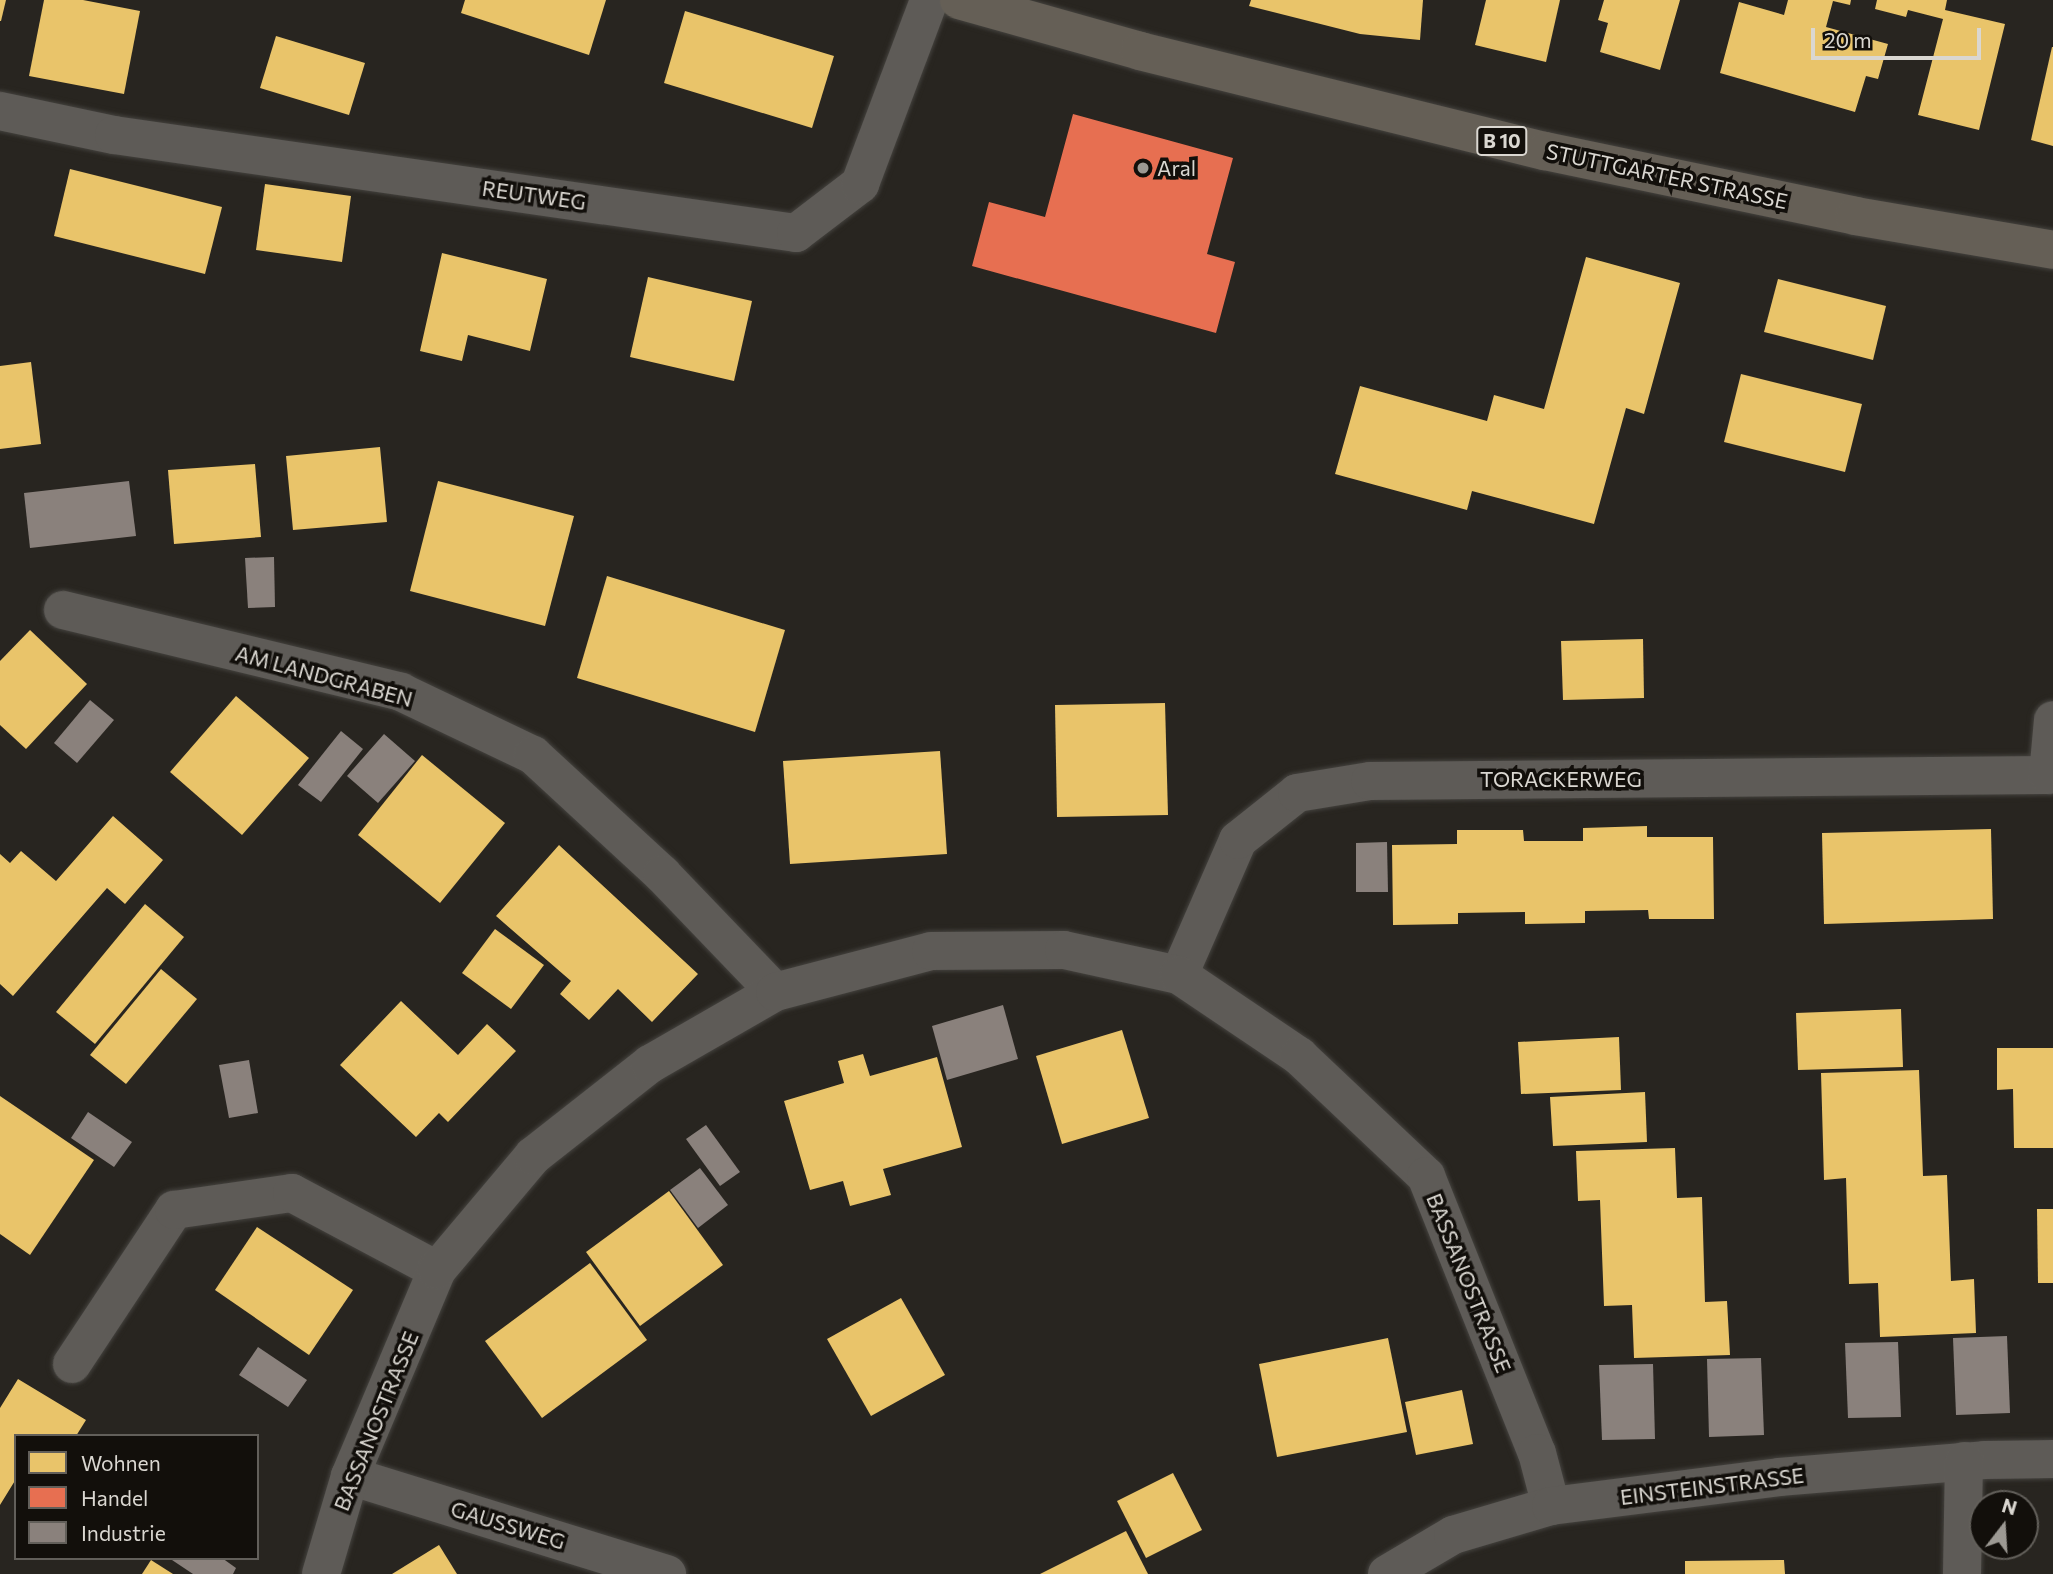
<!DOCTYPE html>
<html>
<head>
<meta charset="utf-8">
<style>
	body { margin:0 }
	#map { position:relative; width:2053px; height:1574px; overflow:hidden; background:#282520; font-family:Commissioner,sans-serif }
	div>[style] { position:absolute }
	.homes>* { inset:0; background:#e9c46a }
	.shops>* { inset:0; background:#e76f51 }
	.industry>* { inset:0; background:#8a817c }
	.roads { filter:drop-shadow(0 0 2px #44423e) drop-shadow(0 0 2px #44423e) }
	.minor>* { height:38px; margin:-19px; padding:0 19px; transform-origin:19px; border-radius:19px; background:#5e5b57 }
	.major>* { height:38px; margin:-19px; padding:0 19px; transform-origin:19px; border-radius:19px; background:#655f56 }
	.dots>* { width:19px; height:19px; translate:-50% -50%; box-sizing:border-box; border:4px solid #120f0b; border-radius:50% }
	span { translate:-50% -50%; white-space:nowrap; text-align:center; line-height:1.15; -webkit-text-stroke:7px #120f0b; paint-order:stroke }
	.shield-label span { padding:2px 5px; background:#120f0b; border:2px solid; border-radius:5px; -webkit-text-stroke-width:0 }
	.shield-label { font-size:19px; color:#dad7d1; font-weight:700 }
	.poi-label { font-size:21px; color:#dad7d1 }
	.left { translate:0 -50%; text-align:left }
	.street-label { font-size:21px; color:#dad7d1 }
	.legend { position:absolute; left:14px; top:1434px; width:245px; height:126px; box-sizing:border-box; background:#120f0b; border:2px solid #625f5a; margin:0; padding:9px 12px; list-style:none; font-size:21px; color:#dad7d1 }
	.legend li { display:flex; align-items:center; gap:14px; height:35px }
	.legend b { width:35px; border:2px solid #625f5a }
	.north { position:absolute; left:1969px; top:1490px; width:70px; height:70px; box-sizing:border-box; background:#120f0b; border:2px solid #625f5a; border-radius:50%; rotate:17deg; font-size:19px; font-weight:700; line-height:28px; text-align:center; color:#dad7d1 }
	.north::after { content:''; display:block; margin:auto; width:24px; height:32px; background:#9c9993; clip-path:polygon(50% 0,100% 100%,50% 72%,0 100%) }
	.scale { position:absolute; left:1811px; top:28px; width:170px; height:32px; box-sizing:border-box; border:4px solid #dad7d1; border-top:0; padding-left:9px; font-size:21px; line-height:24px; white-space:nowrap; color:#dad7d1; -webkit-text-stroke:5px #120f0b; paint-order:stroke }
</style>
</head>
<body>
<div id="map">
	<div class="homes">
		<div style="clip-path:polygon(0 0,6px 0,1px 21px,0 21px)"></div>
		<div style="clip-path:polygon(44px 0,83px 0,140px 11px,124px 94px,29px 76px)"></div>
		<div style="clip-path:polygon(465px 0,606px 0,589px 55px,461px 13px)"></div>
		<div style="clip-path:polygon(1251px 0,1423px 0,1420px 40px,1360px 34px,1249px 6px)"></div>
		<div style="clip-path:polygon(1486px 0,1560px 0,1546px 62px,1475px 45px)"></div>
		<div style="clip-path:polygon(1604px 0,1680px 0,1660px 70px,1600px 52px,1608px 23px,1598px 20px)"></div>
		<div style="clip-path:polygon(1788px 0,1851px 0,1850px 5px,1833px 1px,1826px 27px,1888px 44px,1878px 79px,1866px 76px,1855px 112px,1720px 73px,1739px 2px,1784px 15px)"></div>
		<div style="clip-path:polygon(1877px 0,1947px 0,1945px 10px,2005px 24px,1979px 130px,1918px 115px,1943px 19px,1908px 10px,1906px 17px,1875px 9px)"></div>
		<div style="clip-path:polygon(685px 11px,834px 56px,812px 128px,664px 83px)"></div>
		<div style="clip-path:polygon(276px 36px,365px 63px,349px 115px,260px 88px)"></div>
		<div style="clip-path:polygon(2052px 47px,2053px 47px,2053px 146px,2031px 140px)"></div>
		<div style="clip-path:polygon(70px 169px,222px 207px,205px 274px,54px 236px)"></div>
		<div style="clip-path:polygon(265px 184px,351px 196px,342px 262px,256px 250px)"></div>
		<div style="clip-path:polygon(442px 253px,547px 279px,530px 351px,468px 335px,462px 361px,420px 351px)"></div>
		<div style="clip-path:polygon(1586px 257px,1680px 283px,1644px 414px,1626px 408px,1594px 524px,1472px 491px,1467px 510px,1335px 474px,1360px 386px,1487px 421px,1494px 395px,1544px 409px)"></div>
		<div style="clip-path:polygon(648px 277px,752px 301px,734px 381px,630px 357px)"></div>
		<div style="clip-path:polygon(1778px 279px,1886px 306px,1873px 360px,1764px 332px)"></div>
		<div style="clip-path:polygon(31px 362px,41px 444px,0 449px,0 366px)"></div>
		<div style="clip-path:polygon(1741px 374px,1862px 404px,1845px 472px,1724px 442px)"></div>
		<div style="clip-path:polygon(380px 447px,387px 522px,293px 530px,286px 456px)"></div>
		<div style="clip-path:polygon(255px 464px,261px 537px,174px 544px,168px 470px)"></div>
		<div style="clip-path:polygon(438px 481px,574px 516px,545px 626px,410px 591px)"></div>
		<div style="clip-path:polygon(607px 576px,785px 630px,755px 732px,577px 678px)"></div>
		<div style="clip-path:polygon(30px 630px,87px 684px,26px 749px,0 725px,0 661px)"></div>
		<div style="clip-path:polygon(1643px 639px,1644px 698px,1563px 700px,1561px 641px)"></div>
		<div style="clip-path:polygon(236px 696px,309px 758px,242px 835px,170px 772px)"></div>
		<div style="clip-path:polygon(1165px 703px,1168px 815px,1057px 817px,1055px 705px)"></div>
		<div style="clip-path:polygon(940px 751px,947px 854px,790px 864px,783px 761px)"></div>
		<div style="clip-path:polygon(422px 755px,505px 823px,440px 903px,358px 835px)"></div>
		<div style="clip-path:polygon(113px 816px,163px 860px,125px 904px,107px 888px,13px 996px,0 984px,0 854px,10px 863px,21px 851px,56px 881px)"></div>
		<div style="clip-path:polygon(1647px 826px,1647px 837px,1713px 837px,1714px 919px,1649px 919px,1648px 910px,1585px 911px,1585px 923px,1525px 924px,1525px 912px,1458px 913px,1458px 924px,1393px 925px,1392px 845px,1457px 844px,1457px 830px,1523px 830px,1524px 841px,1583px 841px,1583px 828px)"></div>
		<div style="clip-path:polygon(1991px 829px,1993px 919px,1824px 924px,1822px 833px)"></div>
		<div style="clip-path:polygon(559px 845px,698px 974px,652px 1022px,618px 989px,589px 1020px,560px 994px,571px 981px,496px 916px)"></div>
		<div style="clip-path:polygon(145px 904px,184px 937px,95px 1044px,56px 1012px)"></div>
		<div style="clip-path:polygon(495px 929px,544px 965px,511px 1009px,462px 973px)"></div>
		<div style="clip-path:polygon(161px 969px,197px 999px,126px 1084px,90px 1055px)"></div>
		<div style="clip-path:polygon(401px 1001px,458px 1055px,487px 1024px,516px 1051px,448px 1122px,439px 1113px,416px 1137px,340px 1065px)"></div>
		<div style="clip-path:polygon(1901px 1009px,1903px 1067px,1798px 1070px,1796px 1013px)"></div>
		<div style="clip-path:polygon(1122px 1030px,1149px 1118px,1062px 1144px,1036px 1056px)"></div>
		<div style="clip-path:polygon(1619px 1037px,1621px 1090px,1521px 1094px,1518px 1042px)"></div>
		<div style="clip-path:polygon(1997px 1048px,2053px 1048px,2053px 1148px,2014px 1148px,2013px 1089px,1997px 1090px)"></div>
		<div style="clip-path:polygon(863px 1054px,870px 1076px,937px 1057px,962px 1147px,883px 1169px,891px 1195px,850px 1206px,843px 1181px,810px 1190px,784px 1101px,844px 1083px,838px 1061px)"></div>
		<div style="clip-path:polygon(1919px 1070px,1923px 1176px,1947px 1175px,1951px 1281px,1974px 1279px,1976px 1333px,1880px 1337px,1878px 1283px,1849px 1284px,1846px 1178px,1824px 1180px,1821px 1073px)"></div>
		<div style="clip-path:polygon(1645px 1092px,1647px 1142px,1553px 1146px,1550px 1097px)"></div>
		<div style="clip-path:polygon(0 1096px,94px 1160px,30px 1255px,0 1234px)"></div>
		<div style="clip-path:polygon(1675px 1148px,1677px 1198px,1702px 1197px,1705px 1302px,1727px 1301px,1730px 1355px,1634px 1358px,1632px 1305px,1604px 1306px,1600px 1200px,1578px 1201px,1576px 1151px)"></div>
		<div style="clip-path:polygon(669px 1191px,723px 1265px,640px 1326px,586px 1252px)"></div>
		<div style="clip-path:polygon(2037px 1209px,2053px 1209px,2053px 1283px,2038px 1283px)"></div>
		<div style="clip-path:polygon(257px 1227px,353px 1290px,309px 1355px,215px 1290px)"></div>
		<div style="clip-path:polygon(590px 1263px,647px 1340px,542px 1418px,485px 1341px)"></div>
		<div style="clip-path:polygon(901px 1298px,945px 1375px,871px 1416px,827px 1339px)"></div>
		<div style="clip-path:polygon(1388px 1338px,1407px 1432px,1277px 1457px,1259px 1364px)"></div>
		<div style="clip-path:polygon(18px 1379px,86px 1420px,76px 1436px,16px 1436px,16px 1479px,0 1505px,0 1408px)"></div>
		<div style="clip-path:polygon(1462px 1390px,1473px 1444px,1416px 1455px,1405px 1402px)"></div>
		<div style="clip-path:polygon(1173px 1473px,1202px 1530px,1146px 1558px,1117px 1501px)"></div>
		<div style="clip-path:polygon(1126px 1531px,1148px 1574px,1040px 1574px)"></div>
		<div style="clip-path:polygon(439px 1545px,457px 1574px,392px 1574px)"></div>
		<div style="clip-path:polygon(151px 1560px,173px 1574px,142px 1574px)"></div>
		<div style="clip-path:polygon(1784px 1560px,1785px 1574px,1685px 1574px,1685px 1561px)"></div>
	</div>
	<div class="shops">
		<div style="clip-path:polygon(1073px 114px,1233px 158px,1207px 254px,1235px 262px,1216px 333px,972px 266px,989px 202px,1045px 217px)"></div>
	</div>
	<div class="industry">
		<div style="clip-path:polygon(129px 481px,136px 536px,30px 548px,24px 493px)"></div>
		<div style="clip-path:polygon(274px 557px,275px 607px,248px 608px,245px 558px)"></div>
		<div style="clip-path:polygon(90px 700px,114px 720px,77px 763px,54px 743px)"></div>
		<div style="clip-path:polygon(341px 731px,363px 749px,321px 802px,298px 785px)"></div>
		<div style="clip-path:polygon(384px 734px,415px 761px,378px 803px,347px 776px)"></div>
		<div style="clip-path:polygon(1387px 842px,1388px 892px,1356px 892px,1356px 843px)"></div>
		<div style="clip-path:polygon(1003px 1005px,1018px 1059px,947px 1080px,932px 1026px)"></div>
		<div style="clip-path:polygon(249px 1060px,258px 1113px,229px 1118px,219px 1065px)"></div>
		<div style="clip-path:polygon(88px 1112px,132px 1142px,114px 1167px,71px 1138px)"></div>
		<div style="clip-path:polygon(706px 1125px,740px 1172px,720px 1186px,686px 1139px)"></div>
		<div style="clip-path:polygon(700px 1168px,728px 1205px,698px 1228px,670px 1190px)"></div>
		<div style="clip-path:polygon(2007px 1336px,2010px 1413px,1956px 1415px,1953px 1338px)"></div>
		<div style="clip-path:polygon(1898px 1342px,1901px 1417px,1848px 1418px,1845px 1343px)"></div>
		<div style="clip-path:polygon(258px 1347px,307px 1380px,288px 1407px,239px 1375px)"></div>
		<div style="clip-path:polygon(1761px 1358px,1764px 1435px,1709px 1437px,1707px 1359px)"></div>
		<div style="clip-path:polygon(1653px 1364px,1655px 1439px,1602px 1440px,1599px 1365px)"></div>
		<div style="clip-path:polygon(169px 1558px,222px 1558px,236px 1568px,233px 1574px,193px 1574px)"></div>
	</div>
	<div class="roads">
		<div class="minor">
			<div style="left:0;top:111px;width:116px;rotate:11.9deg"></div>
			<div style="left:114px;top:135px;width:689px;rotate:8.18deg"></div>
			<div style="left:796px;top:233px;width:81px;rotate:-37.4deg"></div>
			<div style="left:860px;top:184px;width:197px;rotate:-69.4deg"></div>
			<div style="left:63px;top:610px;width:348px;rotate:13.6deg"></div>
			<div style="left:401px;top:692px;width:146px;rotate:25.5deg"></div>
			<div style="left:533px;top:755px;width:176px;rotate:42.7deg"></div>
			<div style="left:662px;top:874px;width:163px;rotate:46.2deg"></div>
			<div style="left:1179px;top:975px;width:147px;rotate:-66.4deg"></div>
			<div style="left:1238px;top:840px;width:75px;rotate:-38.5deg"></div>
			<div style="left:1297px;top:793px;width:74px;rotate:-9.3deg"></div>
			<div style="left:1370px;top:781px;width:678px;rotate:-0.51deg"></div>
			<div style="left:2048px;top:775px;width:55px;rotate:-84.8deg"></div>
			<div style="left:72px;top:1364px;width:185px;rotate:-56.5deg"></div>
			<div style="left:174px;top:1210px;width:119px;rotate:-8.2deg"></div>
			<div style="left:292px;top:1193px;width:164px;rotate:28deg"></div>
			<div style="left:350px;top:1476px;width:332px;rotate:17.2deg"></div>
			<div style="left:321px;top:1574px;width:102px;rotate:-73.5deg"></div>
			<div style="left:350px;top:1476px;width:224px;rotate:-67.1deg"></div>
			<div style="left:437px;top:1270px;width:149px;rotate:-49.9deg"></div>
			<div style="left:533px;top:1156px;width:149px;rotate:-38.2deg"></div>
			<div style="left:650px;top:1064px;width:144px;rotate:-29.9deg"></div>
			<div style="left:775px;top:992px;width:161px;rotate:-14.7deg"></div>
			<div style="left:931px;top:951px;width:133px;rotate:-0.4deg"></div>
			<div style="left:1064px;top:950px;width:118px;rotate:12.3deg"></div>
			<div style="left:1179px;top:975px;width:145px;rotate:34deg"></div>
			<div style="left:1299px;top:1056px;width:175px;rotate:43.4deg"></div>
			<div style="left:1426px;top:1176px;width:298px;rotate:68.2deg"></div>
			<div style="left:1537px;top:1453px;width:55px;rotate:75.2deg"></div>
			<div style="left:1387px;top:1574px;width:77px;rotate:-30.6deg"></div>
			<div style="left:1453px;top:1535px;width:102px;rotate:-16.5deg"></div>
			<div style="left:1551px;top:1506px;width:230px;rotate:-7.2deg"></div>
			<div style="left:1779px;top:1477px;width:206px;rotate:-4.7deg"></div>
			<div style="left:1984px;top:1460px;width:69px;rotate:-0.8deg"></div>
			<div style="left:1962px;top:1574px;width:113px;rotate:-89deg"></div>
		</div>
		<div class="major">
			<div style="left:959px;top:0;width:188px;rotate:15.7deg"></div>
			<div style="left:1140px;top:51px;width:417px;rotate:13.9deg"></div>
			<div style="left:1545px;top:151px;width:317px;rotate:11.8deg"></div>
			<div style="left:1855px;top:216px;width:201px;rotate:9.7deg"></div>
		</div>
	</div>
	<div class="dots">
		<div style="left:1143px;top:168px;background:#9c9993"></div>
	</div>
	<div class="shield-label">
		<span style="left:1502px;top:141px">B 10</span>
	</div>
	<div class="poi-label">
		<span class="left" style="left:1157px;top:168px">Aral</span>
	</div>
	<div class="street-label">
		<span style="left:1667px;top:176px;rotate:12deg">STUTTGARTER STRASSE</span>
		<span style="left:534px;top:195px;rotate:8deg">REUTWEG</span>
		<span style="left:324px;top:676px;rotate:15deg">AM LANDGRABEN</span>
		<span style="left:1561px;top:779px">TORACKERWEG</span>
		<span style="left:1469px;top:1283px;rotate:68deg">BASSANOSTRASSE</span>
		<span style="left:376px;top:1421px;rotate:-68deg">BASSANOSTRASSE</span>
		<span style="left:1712px;top:1486px;rotate:-7deg">EINSTEINSTRASSE</span>
		<span style="left:508px;top:1525px;rotate:17deg">GAUSSWEG</span>
	</div>
	<ul class="legend">
	<li><b style="height:19px;background:#e9c46a"></b>Wohnen</li>
	<li><b style="height:19px;background:#e76f51"></b>Handel</li>
	<li><b style="height:19px;background:#8a817c"></b>Industrie</li>
	</ul>
	<div class="north">N</div>
	<div class="scale">20 m</div>
</div>
</body>
</html>
